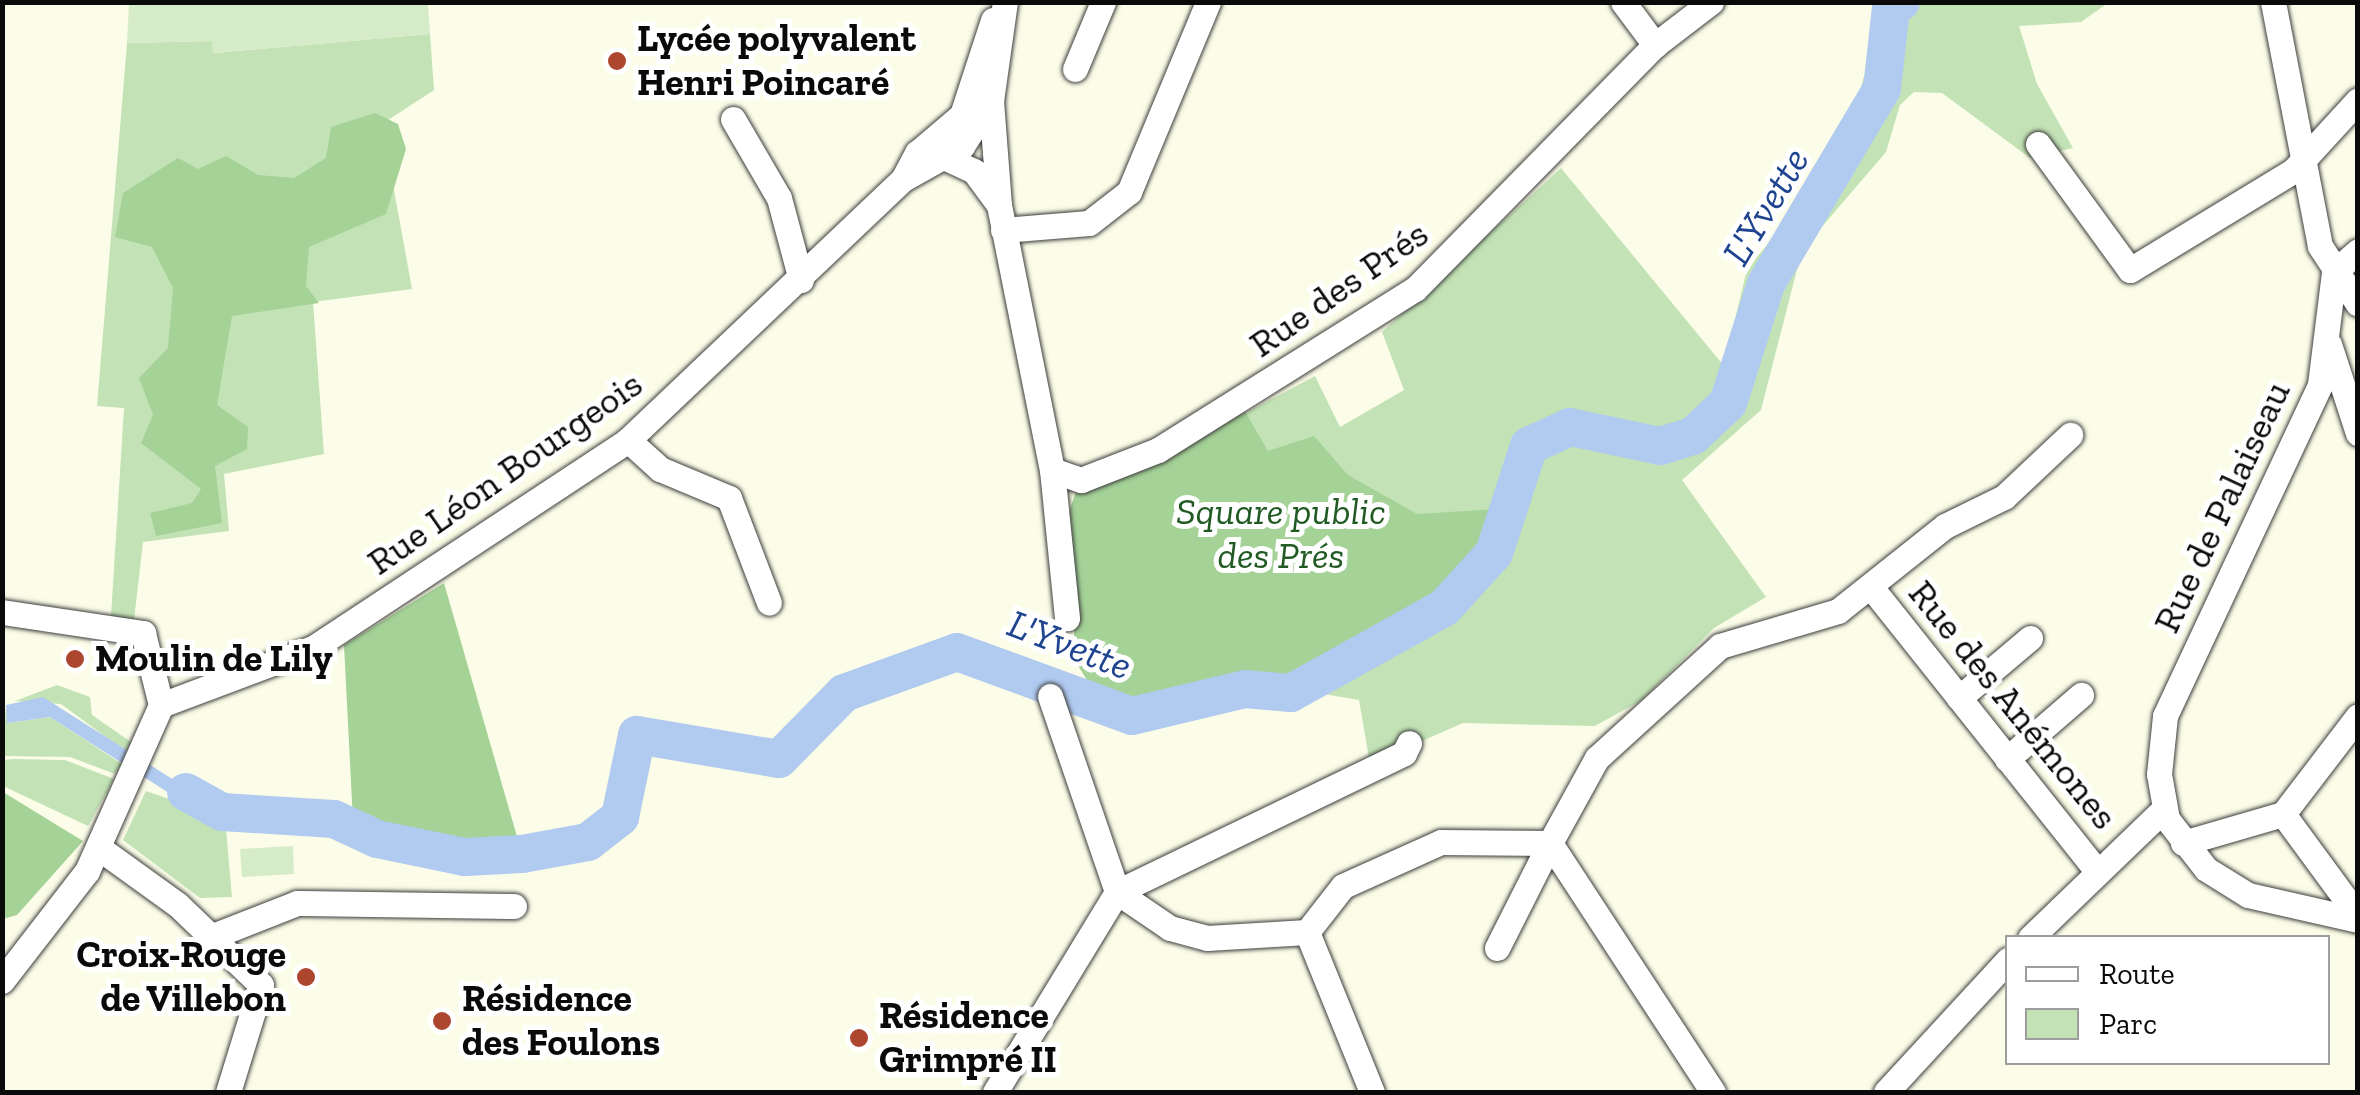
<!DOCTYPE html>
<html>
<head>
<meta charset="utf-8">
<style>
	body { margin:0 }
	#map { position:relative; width:2360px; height:1095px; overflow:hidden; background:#fcfde8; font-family:"Zilla Slab",serif }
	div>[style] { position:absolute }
	.green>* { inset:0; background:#c3e3b6 }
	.forest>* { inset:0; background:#a4d297 }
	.pitch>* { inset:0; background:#d6ebc7 }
	.water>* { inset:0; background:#b1caf0 }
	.river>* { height:38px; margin:-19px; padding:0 19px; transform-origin:19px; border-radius:19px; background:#b1caf0 }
	.roads { filter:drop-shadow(0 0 2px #3d3d3d) drop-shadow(0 0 2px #3d3d3d) }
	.minor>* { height:25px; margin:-12.5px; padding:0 12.5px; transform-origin:12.5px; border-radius:12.5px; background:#fff }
	.dots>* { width:28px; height:28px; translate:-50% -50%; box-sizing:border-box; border:5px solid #fff; border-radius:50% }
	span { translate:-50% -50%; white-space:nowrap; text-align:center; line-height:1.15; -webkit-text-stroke:10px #fff; paint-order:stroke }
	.poi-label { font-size:38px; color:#0a0a0a; font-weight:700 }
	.left { translate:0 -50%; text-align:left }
	.right { translate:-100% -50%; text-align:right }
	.street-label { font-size:38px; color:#0a0a0a }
	.park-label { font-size:38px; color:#215a23; font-style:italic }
	.water-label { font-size:40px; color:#20448f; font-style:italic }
	.frame { position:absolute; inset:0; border:5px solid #0a0a0a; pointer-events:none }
	.legend { position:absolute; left:2005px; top:935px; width:325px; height:130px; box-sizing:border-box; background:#fff; border:2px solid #9d9d9d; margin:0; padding:12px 18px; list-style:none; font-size:30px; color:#0a0a0a }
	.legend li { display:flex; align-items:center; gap:20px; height:50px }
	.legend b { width:50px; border:2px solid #9d9d9d }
</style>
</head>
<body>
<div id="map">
	<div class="green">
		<div style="clip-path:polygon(1884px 3px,2108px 3px,2081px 22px,2019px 26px,2037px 84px,2073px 148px,2030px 158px,1942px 93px,1914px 92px,1900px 105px,1886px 152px,1802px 250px,1761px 410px,1682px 480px,1766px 597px,1714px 628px,1642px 700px,1595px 726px,1463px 723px,1370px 764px,1359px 700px,1288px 688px,1392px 629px,1078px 502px,1315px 376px,1340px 427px,1404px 390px,1382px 332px,1561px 168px,1724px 366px,1747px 269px,1843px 153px)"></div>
		<div style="clip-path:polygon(430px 34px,434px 90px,382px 124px,412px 289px,313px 302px,324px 454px,224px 474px,229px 531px,143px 542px,134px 620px,111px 616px,124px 408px,97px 406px,127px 43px,212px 41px,214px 53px)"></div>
		<div style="clip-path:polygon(57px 685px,90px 697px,92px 715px,134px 744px,129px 754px,61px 704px,15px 701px)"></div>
		<div style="clip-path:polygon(6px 705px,8px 723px,50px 717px,122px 764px,115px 774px,70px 757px,3px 756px)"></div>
		<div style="clip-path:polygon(13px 759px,65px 760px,114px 779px,88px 826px,3px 786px,3px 760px)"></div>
		<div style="clip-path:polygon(146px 791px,225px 818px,232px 897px,200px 898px,123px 840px)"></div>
	</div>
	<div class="forest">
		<div style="clip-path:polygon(375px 113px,398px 124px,406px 149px,386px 214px,309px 247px,306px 286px,319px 303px,232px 316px,217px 405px,248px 427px,247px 449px,215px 466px,222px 523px,156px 536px,150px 513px,192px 503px,201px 489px,141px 443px,153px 415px,139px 378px,168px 348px,173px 288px,152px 247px,115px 237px,123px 193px,178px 158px,198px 169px,226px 156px,258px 175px,294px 178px,326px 158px,331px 127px)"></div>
		<div style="clip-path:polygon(1243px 408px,1268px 451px,1314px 436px,1348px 475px,1417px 514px,1498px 509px,1485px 548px,1430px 605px,1288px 688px,1239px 684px,1132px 708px,1095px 693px,1077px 664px,1064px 528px,1077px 488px)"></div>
		<div style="clip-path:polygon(444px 583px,520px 847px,462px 850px,353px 821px,344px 645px)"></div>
		<div style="clip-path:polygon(3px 792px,83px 841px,17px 915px,3px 919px)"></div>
	</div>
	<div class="pitch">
		<div style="clip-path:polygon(129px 3px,428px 3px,430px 34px,213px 53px,212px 41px,127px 43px)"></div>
		<div style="clip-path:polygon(293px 846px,294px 874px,242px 877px,240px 849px)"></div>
	</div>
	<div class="water">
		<div style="clip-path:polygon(43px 697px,188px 789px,232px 803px,230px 816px,183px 802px,50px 717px,7px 723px,6px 705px)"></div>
	</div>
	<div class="river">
		<div style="left:186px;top:792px;width:41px;rotate:29.1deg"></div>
		<div style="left:222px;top:812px;width:112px;rotate:3.6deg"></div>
		<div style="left:334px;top:819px;width:47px;rotate:24.9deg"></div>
		<div style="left:377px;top:839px;width:90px;rotate:11.6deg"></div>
		<div style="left:465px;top:857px;width:57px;rotate:-3deg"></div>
		<div style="left:522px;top:854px;width:67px;rotate:-10.3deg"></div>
		<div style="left:588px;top:842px;width:41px;rotate:-38deg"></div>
		<div style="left:620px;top:817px;width:84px;rotate:-78.3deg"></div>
		<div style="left:637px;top:735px;width:144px;rotate:9.6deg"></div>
		<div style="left:779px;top:759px;width:93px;rotate:-45.4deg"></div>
		<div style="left:844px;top:693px;width:120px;rotate:-19.9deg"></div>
		<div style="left:957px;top:652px;width:186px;rotate:20.1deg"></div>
		<div style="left:1132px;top:716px;width:116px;rotate:-13.4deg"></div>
		<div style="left:1245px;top:689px;width:46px;rotate:5deg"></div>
		<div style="left:1291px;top:693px;width:175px;rotate:-29.1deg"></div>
		<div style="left:1444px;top:608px;width:74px;rotate:-47.7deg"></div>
		<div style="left:1494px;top:553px;width:113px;rotate:-71.9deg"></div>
		<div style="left:1529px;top:446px;width:45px;rotate:-24.9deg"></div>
		<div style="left:1570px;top:427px;width:92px;rotate:11.9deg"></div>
		<div style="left:1660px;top:446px;width:34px;rotate:-17deg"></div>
		<div style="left:1693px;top:436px;width:48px;rotate:-43.3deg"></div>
		<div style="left:1728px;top:403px;width:125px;rotate:-72.3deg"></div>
		<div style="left:1766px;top:284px;width:227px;rotate:-59.3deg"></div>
		<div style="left:1882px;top:89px;width:82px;rotate:-83.7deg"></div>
		<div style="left:1891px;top:7px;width:11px;rotate:-27deg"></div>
	</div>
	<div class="roads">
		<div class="minor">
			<div style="left:1623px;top:2px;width:54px;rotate:53.3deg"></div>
			<div style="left:2273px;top:2px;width:248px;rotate:79.1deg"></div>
			<div style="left:2320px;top:246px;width:69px;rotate:56.8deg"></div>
			<div style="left:1075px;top:69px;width:73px;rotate:-67.3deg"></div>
			<div style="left:991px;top:101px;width:104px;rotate:85.6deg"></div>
			<div style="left:999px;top:205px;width:270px;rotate:78.7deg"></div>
			<div style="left:1052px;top:470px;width:149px;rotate:84.2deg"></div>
			<div style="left:733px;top:119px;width:91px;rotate:59.8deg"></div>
			<div style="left:779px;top:198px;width:85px;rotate:75deg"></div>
			<div style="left:2038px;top:144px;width:156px;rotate:53.9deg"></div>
			<div style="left:2130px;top:270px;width:191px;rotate:-31.3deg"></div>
			<div style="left:2293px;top:171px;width:96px;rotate:-47.5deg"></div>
			<div style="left:948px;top:159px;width:29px;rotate:25deg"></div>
			<div style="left:974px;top:171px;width:42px;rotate:53.7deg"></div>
			<div style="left:903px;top:179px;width:30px;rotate:-62deg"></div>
			<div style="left:917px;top:153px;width:59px;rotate:-40.2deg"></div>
			<div style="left:962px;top:115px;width:100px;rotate:-71.9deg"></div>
			<div style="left:1003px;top:230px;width:86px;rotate:-4.7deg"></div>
			<div style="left:1089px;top:223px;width:51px;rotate:-37.8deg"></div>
			<div style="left:1129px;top:192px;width:206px;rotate:-67.4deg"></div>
			<div style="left:2334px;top:272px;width:114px;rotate:97.1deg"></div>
			<div style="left:2320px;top:385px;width:365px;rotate:115.1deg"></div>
			<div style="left:2165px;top:716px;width:58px;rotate:95.9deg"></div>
			<div style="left:2159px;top:774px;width:46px;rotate:79.9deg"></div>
			<div style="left:2167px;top:819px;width:63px;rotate:52deg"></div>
			<div style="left:2206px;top:869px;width:49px;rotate:31.8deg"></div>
			<div style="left:2248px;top:895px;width:113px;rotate:12.8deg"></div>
			<div style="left:2334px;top:272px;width:32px;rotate:-41deg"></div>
			<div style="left:2329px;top:344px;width:94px;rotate:72deg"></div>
			<div style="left:628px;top:440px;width:43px;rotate:42.2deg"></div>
			<div style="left:660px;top:469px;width:75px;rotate:22.8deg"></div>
			<div style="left:729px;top:498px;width:112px;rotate:69.1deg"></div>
			<div style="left:1052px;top:470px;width:31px;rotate:19deg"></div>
			<div style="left:1081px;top:480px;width:83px;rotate:-21.3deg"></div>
			<div style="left:1158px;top:450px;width:303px;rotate:-32.1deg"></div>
			<div style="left:1415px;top:289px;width:342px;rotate:-45.5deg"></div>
			<div style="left:1655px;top:45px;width:71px;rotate:-37.5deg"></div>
			<div style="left:1871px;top:587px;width:362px;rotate:51.5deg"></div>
			<div style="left:2px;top:612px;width:143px;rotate:8.5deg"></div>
			<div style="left:143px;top:633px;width:74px;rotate:76deg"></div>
			<div style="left:161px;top:705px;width:182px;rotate:114deg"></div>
			<div style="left:87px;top:871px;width:139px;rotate:127.7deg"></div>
			<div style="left:1050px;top:696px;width:207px;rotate:71.1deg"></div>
			<div style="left:1959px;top:698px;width:93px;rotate:-40.2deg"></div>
			<div style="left:161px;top:705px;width:162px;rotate:-20.6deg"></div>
			<div style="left:313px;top:648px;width:377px;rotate:-33.4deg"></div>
			<div style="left:628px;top:440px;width:379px;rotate:-43.5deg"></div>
			<div style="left:903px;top:179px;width:68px;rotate:-29.2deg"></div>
			<div style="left:962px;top:146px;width:54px;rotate:-57.2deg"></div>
			<div style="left:991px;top:101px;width:100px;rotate:-82deg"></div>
			<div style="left:2007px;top:759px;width:98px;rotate:-40.9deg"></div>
			<div style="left:2283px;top:814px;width:127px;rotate:53.7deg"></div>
			<div style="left:2283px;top:814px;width:123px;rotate:-52.6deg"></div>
			<div style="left:1550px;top:843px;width:298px;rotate:56.8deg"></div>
			<div style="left:2183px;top:843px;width:104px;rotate:-16.2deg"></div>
			<div style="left:99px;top:848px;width:97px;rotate:35.8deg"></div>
			<div style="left:178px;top:905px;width:115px;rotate:43.9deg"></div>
			<div style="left:261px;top:985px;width:112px;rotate:107.1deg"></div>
			<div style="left:1117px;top:892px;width:319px;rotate:-25.8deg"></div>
			<div style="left:1404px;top:753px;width:11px;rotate:-63deg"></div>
			<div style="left:1117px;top:892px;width:64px;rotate:34.2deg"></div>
			<div style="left:1170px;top:928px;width:38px;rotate:15deg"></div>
			<div style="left:1207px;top:938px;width:100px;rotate:-3.4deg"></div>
			<div style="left:1307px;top:932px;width:58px;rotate:-52deg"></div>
			<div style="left:1343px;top:886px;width:107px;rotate:-24.2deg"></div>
			<div style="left:1441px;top:842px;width:109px;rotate:0.5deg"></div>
			<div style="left:1550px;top:843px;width:97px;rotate:-61.1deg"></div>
			<div style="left:1597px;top:758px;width:166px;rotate:-42.3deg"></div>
			<div style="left:1720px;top:646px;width:123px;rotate:-16.5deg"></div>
			<div style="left:1838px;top:611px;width:137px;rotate:-38.5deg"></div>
			<div style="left:1945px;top:526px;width:66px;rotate:-26.2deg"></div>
			<div style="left:2004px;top:497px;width:91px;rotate:-43.2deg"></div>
			<div style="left:1307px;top:932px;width:173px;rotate:67.9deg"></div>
			<div style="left:213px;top:936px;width:90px;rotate:-21.4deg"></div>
			<div style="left:297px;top:903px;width:217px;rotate:0.8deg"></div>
			<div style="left:2030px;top:938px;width:185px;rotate:-43.9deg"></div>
			<div style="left:1497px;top:948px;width:118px;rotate:-63.2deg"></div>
			<div style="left:995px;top:1092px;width:234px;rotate:-58.6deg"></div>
			<div style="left:1886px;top:1092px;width:180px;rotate:-47.3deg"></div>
		</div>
	</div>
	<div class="dots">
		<div style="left:617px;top:61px;background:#ac462f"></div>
		<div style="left:75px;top:659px;background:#ac462f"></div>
		<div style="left:306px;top:977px;background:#ac462f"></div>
		<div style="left:442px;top:1021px;background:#ac462f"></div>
		<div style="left:859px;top:1038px;background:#ac462f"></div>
	</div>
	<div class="poi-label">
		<span class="left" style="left:637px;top:61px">Lycée polyvalent<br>Henri Poincaré</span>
		<span class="left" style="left:95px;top:659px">Moulin de Lily</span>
		<span class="right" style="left:286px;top:977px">Croix-Rouge<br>de Villebon</span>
		<span class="left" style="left:462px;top:1021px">Résidence<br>des Foulons</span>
		<span class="left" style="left:879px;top:1038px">Résidence<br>Grimpré II</span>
	</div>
	<div class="street-label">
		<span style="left:1339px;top:289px;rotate:-35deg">Rue des Prés</span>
		<span style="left:505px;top:473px;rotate:-35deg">Rue Léon Bourgeois</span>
		<span style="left:2222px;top:507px;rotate:-65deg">Rue de Palaiseau</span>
		<span style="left:2013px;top:705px;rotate:51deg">Rue des Anémones</span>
	</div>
	<div class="park-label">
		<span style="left:1281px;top:534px">Square public<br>des Prés</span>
	</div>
	<div class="water-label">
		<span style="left:1765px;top:206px;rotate:-59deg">L'Yvette</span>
		<span style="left:1070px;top:644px;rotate:21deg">L'Yvette</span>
	</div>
	<div class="frame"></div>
	<ul class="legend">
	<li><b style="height:12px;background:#fff"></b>Route</li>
	<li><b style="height:28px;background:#c3e3b6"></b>Parc</li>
	</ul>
</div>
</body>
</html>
